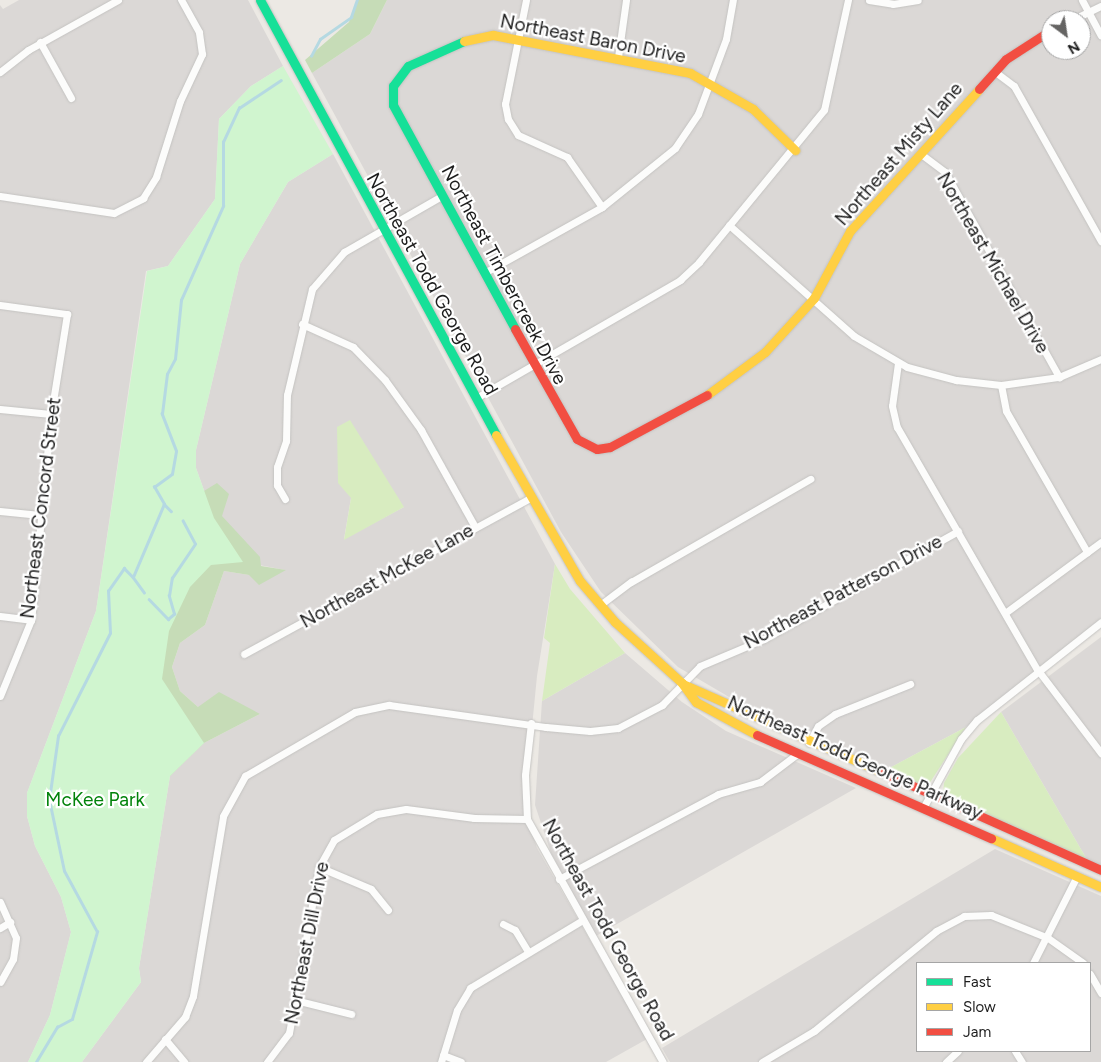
<!DOCTYPE html>
<html>
<head>
<meta charset="utf-8">
<style>
	body { margin:0 }
	#map { position:relative; width:1101px; height:1062px; overflow:hidden; background:#ece9e4; font-family:Figtree,sans-serif }
	div>[style] { position:absolute }
	.residential>* { inset:0; background:#dbd8d6 }
	.grass>* { inset:0; background:#d8ecc0 }
	.forest>* { inset:0; background:#c6dcb7 }
	.park>* { inset:0; background:#d0f5cf }
	.stream>* { height:2.5px; margin:-1.25px; padding:0 1.25px; transform-origin:1.25px; border-radius:1.25px; background:#b5d9e2 }
	.roads { filter:drop-shadow(0 0 1px #c4c3c1) drop-shadow(0 0 1px #c4c3c1) }
	.street>* { height:7px; margin:-3.5px; padding:0 3.5px; transform-origin:3.5px; border-radius:3.5px; background:#fcfcfb }
	.fast>* { height:9px; margin:-4.5px; padding:0 4.5px; transform-origin:4.5px; border-radius:4.5px; background:#16e098 }
	.slow>* { height:9px; margin:-4.5px; padding:0 4.5px; transform-origin:4.5px; border-radius:4.5px; background:#ffcf43 }
	.jam>* { height:9px; margin:-4.5px; padding:0 4.5px; transform-origin:4.5px; border-radius:4.5px; background:#f24e42 }
	span { translate:-50% -50%; white-space:nowrap; text-align:center; line-height:1.15; -webkit-text-stroke:4.5px #fff; paint-order:stroke }
	.street-label { font-size:19px; color:#1d1d1d }
	.park-label { font-size:19px; color:#02830b }
	.legend { position:absolute; left:916px; top:962px; width:175px; height:90px; box-sizing:border-box; background:#fff; border:1px solid #a5a5a5; margin:0; padding:6px 9px; list-style:none; font-size:15px; color:#1d1d1d }
	.legend li { display:flex; align-items:center; gap:10px; height:25px }
	.legend b { width:25px; border:1px solid #a5a5a5 }
	.north { position:absolute; left:1041px; top:10px; width:50px; height:50px; box-sizing:border-box; background:#fff; border:1px solid #a5a5a5; border-radius:50%; rotate:149deg; font-size:14px; font-weight:700; line-height:20px; text-align:center; color:#1d1d1d }
	.north::after { content:''; display:block; margin:auto; width:18px; height:22px; background:#656463; clip-path:polygon(50% 0,100% 100%,50% 72%,0 100%) }
</style>
</head>
<body>
<div id="map">
	<div class="residential">
		<div style="clip-path:polygon(19px 0,248px 0,283px 66px,251px 86px,219px 119px,215px 199px,168px 266px,146px 271px,96px 611px,27px 793px,27px 816px,35px 846px,61px 897px,71px 932px,50px 1015px,28px 1062px,0 1062px,0 5px,3px 9px)"></div>
		<div style="clip-path:polygon(evenodd,387px 0,1101px 0,1101px 623px,966px 727px,882px 772px,758px 714px,678px 667px,601px 592px,561px 532px,312px 73px,370px 34px,387px 0,1051px 20px,1081px 20px,1081px 50px,1051px 50px,1051px 20px)"></div>
		<div style="clip-path:polygon(evenodd,333px 154px,555px 564px,537px 676px,524px 808px,537px 848px,647px 1039px,606px 1062px,82px 1062px,141px 982px,139px 968px,170px 776px,204px 743px,260px 714px,198px 707px,180px 691px,172px 667px,180px 643px,205px 625px,224px 571px,249px 575px,285px 570px,243px 562px,214px 518px,196px 468px,196px 450px,240px 264px,288px 182px,333px 154px,351px 498px,404px 507px,344px 539px,351px 498px)"></div>
		<div style="clip-path:polygon(1101px 637px,1101px 868px,1089px 863px,1001px 712px)"></div>
		<div style="clip-path:polygon(625px 653px,682px 702px,726px 731px,856px 788px,596px 936px,551px 853px,535px 805px,542px 701px)"></div>
		<div style="clip-path:polygon(evenodd,995px 849px,1101px 896px,1101px 1062px,670px 1062px,662px 1048px,995px 849px,917px 963px,1090px 963px,1090px 1051px,917px 1051px,917px 963px)"></div>
	</div>
	<div class="grass">
		<div style="clip-path:polygon(350px 420px,404px 507px,344px 540px,351px 498px,338px 483px,337px 427px)"></div>
		<div style="clip-path:polygon(555px 564px,570px 589px,625px 653px,542px 701px,550px 643px,544px 638px)"></div>
		<div style="clip-path:polygon(1001px 712px,1089px 863px,943px 796px,944px 783px,958px 758px)"></div>
		<div style="clip-path:polygon(966px 727px,927px 787px,882px 772px)"></div>
	</div>
	<div class="forest">
		<div style="clip-path:polygon(357px 0,387px 0,370px 34px,312px 73px,305px 60px,349px 22px)"></div>
		<div style="clip-path:polygon(217px 483px,229px 494px,222px 516px,260px 557px,261px 566px,286px 570px,259px 585px,249px 575px,224px 571px,205px 625px,180px 643px,172px 667px,180px 691px,198px 707px,219px 692px,260px 714px,204px 743px,170px 776px,145px 624px,194px 497px)"></div>
	</div>
	<div class="park">
		<div style="clip-path:polygon(283px 66px,333px 154px,288px 182px,240px 264px,196px 450px,196px 468px,214px 518px,243px 562px,211px 565px,190px 587px,169px 631px,162px 679px,204px 743px,170px 776px,139px 968px,141px 982px,82px 1062px,28px 1062px,50px 1015px,71px 932px,61px 897px,35px 846px,27px 816px,27px 793px,96px 611px,147px 271px,168px 266px,215px 199px,219px 119px,251px 86px)"></div>
	</div>
	<div class="stream">
		<div style="left:311px;top:56px;width:19px;rotate:-62deg"></div>
		<div style="left:320px;top:39px;width:38px;rotate:-35deg"></div>
		<div style="left:351px;top:17px;width:18px;rotate:-71deg"></div>
		<div style="left:164px;top:504px;width:10px;rotate:45deg"></div>
		<div style="left:133px;top:577px;width:19px;rotate:54deg"></div>
		<div style="left:149px;top:599px;width:28px;rotate:46deg"></div>
		<div style="left:168px;top:619px;width:8px;rotate:-40deg"></div>
		<div style="left:174px;top:614px;width:19px;rotate:-106deg"></div>
		<div style="left:169px;top:596px;width:18px;rotate:-81deg"></div>
		<div style="left:172px;top:578px;width:41px;rotate:-55.9deg"></div>
		<div style="left:195px;top:544px;width:26px;rotate:-118deg"></div>
		<div style="left:36px;top:1062px;width:41px;rotate:-59deg"></div>
		<div style="left:57px;top:1027px;width:17px;rotate:-28deg"></div>
		<div style="left:72px;top:1019px;width:91px;rotate:-74deg"></div>
		<div style="left:97px;top:932px;width:69px;rotate:-118.4deg"></div>
		<div style="left:64px;top:871px;width:73px;rotate:-101.9deg"></div>
		<div style="left:49px;top:800px;width:65px;rotate:-82deg"></div>
		<div style="left:58px;top:736px;width:115px;rotate:-63.2deg"></div>
		<div style="left:110px;top:633px;width:42px;rotate:-92.7deg"></div>
		<div style="left:108px;top:591px;width:28px;rotate:-55deg"></div>
		<div style="left:124px;top:568px;width:13px;rotate:45deg"></div>
		<div style="left:133px;top:577px;width:79px;rotate:-67deg"></div>
		<div style="left:164px;top:504px;width:20px;rotate:-120deg"></div>
		<div style="left:154px;top:487px;width:22px;rotate:-36deg"></div>
		<div style="left:172px;top:474px;width:23px;rotate:-80deg"></div>
		<div style="left:176px;top:451px;width:40px;rotate:-111deg"></div>
		<div style="left:162px;top:414px;width:40px;rotate:-82.9deg"></div>
		<div style="left:167px;top:374px;width:17px;rotate:-62deg"></div>
		<div style="left:175px;top:359px;width:59px;rotate:-84.2deg"></div>
		<div style="left:181px;top:300px;width:103px;rotate:-65.9deg"></div>
		<div style="left:223px;top:206px;width:64px;rotate:-90deg"></div>
		<div style="left:223px;top:142px;width:38px;rotate:-65deg"></div>
		<div style="left:239px;top:108px;width:50px;rotate:-33.7deg"></div>
	</div>
	<div class="roads">
		<div class="street">
			<div style="left:526px;top:0;width:106px;rotate:101.4deg"></div>
			<div style="left:505px;top:104px;width:15px;rotate:79deg"></div>
			<div style="left:508px;top:119px;width:19px;rotate:58deg"></div>
			<div style="left:518px;top:135px;width:54px;rotate:24.2deg"></div>
			<div style="left:567px;top:157px;width:61px;rotate:55deg"></div>
			<div style="left:869px;top:0;width:24px;rotate:9deg"></div>
			<div style="left:893px;top:4px;width:25px;rotate:-9deg"></div>
			<div style="left:1082px;top:0;width:40px;rotate:62deg"></div>
			<div style="left:1072px;top:20px;width:32px;rotate:-26deg"></div>
			<div style="left:40px;top:42px;width:64px;rotate:61deg"></div>
			<div style="left:618px;top:57px;width:58px;rotate:-82deg"></div>
			<div style="left:994px;top:71px;width:25px;rotate:37deg"></div>
			<div style="left:1014px;top:86px;width:178px;rotate:60.7deg"></div>
			<div style="left:0;top:72px;width:36px;rotate:-38deg"></div>
			<div style="left:28px;top:50px;width:103px;rotate:-29.1deg"></div>
			<div style="left:921px;top:154px;width:30px;rotate:37deg"></div>
			<div style="left:945px;top:172px;width:235px;rotate:60.9deg"></div>
			<div style="left:0;top:196px;width:115px;rotate:8.5deg"></div>
			<div style="left:114px;top:213px;width:33px;rotate:-27deg"></div>
			<div style="left:143px;top:198px;width:25px;rotate:-58deg"></div>
			<div style="left:156px;top:177px;width:80px;rotate:-72.5deg"></div>
			<div style="left:180px;top:101px;width:52px;rotate:-64.9deg"></div>
			<div style="left:202px;top:54px;width:22px;rotate:-98deg"></div>
			<div style="left:199px;top:32px;width:37px;rotate:-119deg"></div>
			<div style="left:729px;top:225px;width:167px;rotate:41.6deg"></div>
			<div style="left:854px;top:336px;width:61px;rotate:30.3deg"></div>
			<div style="left:907px;top:367px;width:51px;rotate:14.9deg"></div>
			<div style="left:956px;top:380px;width:45px;rotate:6.3deg"></div>
			<div style="left:1001px;top:385px;width:59px;rotate:-7.9deg"></div>
			<div style="left:1059px;top:377px;width:46px;rotate:-23.2deg"></div>
			<div style="left:484px;top:273px;width:135px;rotate:-29.2deg"></div>
			<div style="left:602px;top:207px;width:94px;rotate:-38.9deg"></div>
			<div style="left:675px;top:148px;width:41px;rotate:-55.9deg"></div>
			<div style="left:698px;top:114px;width:80px;rotate:-69.5deg"></div>
			<div style="left:726px;top:39px;width:40px;rotate:-80deg"></div>
			<div style="left:0;top:305px;width:68px;rotate:7.7deg"></div>
			<div style="left:67px;top:314px;width:101px;rotate:99.1deg"></div>
			<div style="left:51px;top:414px;width:207px;rotate:95.5deg"></div>
			<div style="left:31px;top:620px;width:82px;rotate:112.2deg"></div>
			<div style="left:302px;top:324px;width:56px;rotate:24.3deg"></div>
			<div style="left:353px;top:347px;width:46px;rotate:45.9deg"></div>
			<div style="left:385px;top:380px;width:62px;rotate:54.2deg"></div>
			<div style="left:421px;top:430px;width:111px;rotate:60.9deg"></div>
			<div style="left:898px;top:363px;width:43px;rotate:97.9deg"></div>
			<div style="left:892px;top:406px;width:22px;rotate:77deg"></div>
			<div style="left:897px;top:427px;width:280px;rotate:60deg"></div>
			<div style="left:1037px;top:669px;width:106px;rotate:52.7deg"></div>
			<div style="left:1001px;top:385px;width:26px;rotate:79deg"></div>
			<div style="left:1006px;top:411px;width:163px;rotate:60.1deg"></div>
			<div style="left:476px;top:398px;width:236px;rotate:-30deg"></div>
			<div style="left:680px;top:280px;width:26px;rotate:-43deg"></div>
			<div style="left:699px;top:262px;width:197px;rotate:-50.6deg"></div>
			<div style="left:824px;top:110px;width:113px;rotate:-77.7deg"></div>
			<div style="left:0;top:409px;width:51px;rotate:5.6deg"></div>
			<div style="left:285px;top:499px;width:16px;rotate:-120deg"></div>
			<div style="left:277px;top:485px;width:18px;rotate:-90deg"></div>
			<div style="left:277px;top:467px;width:28px;rotate:-71deg"></div>
			<div style="left:286px;top:441px;width:46px;rotate:-88.8deg"></div>
			<div style="left:287px;top:395px;width:109px;rotate:-76.7deg"></div>
			<div style="left:312px;top:289px;width:49px;rotate:-49.1deg"></div>
			<div style="left:344px;top:252px;width:114px;rotate:-29.9deg"></div>
			<div style="left:0;top:511px;width:40px;rotate:5.7deg"></div>
			<div style="left:600px;top:605px;width:39px;rotate:-37deg"></div>
			<div style="left:631px;top:582px;width:207px;rotate:-29.9deg"></div>
			<div style="left:1005px;top:613px;width:119px;rotate:-36.5deg"></div>
			<div style="left:0;top:616px;width:31px;rotate:7deg"></div>
			<div style="left:244px;top:654px;width:326px;rotate:-28.6deg"></div>
			<div style="left:531px;top:723px;width:52px;rotate:96.6deg"></div>
			<div style="left:525px;top:775px;width:44px;rotate:87.4deg"></div>
			<div style="left:527px;top:819px;width:278px;rotate:60.8deg"></div>
			<div style="left:809px;top:743px;width:19px;rotate:-62deg"></div>
			<div style="left:818px;top:726px;width:21px;rotate:-35deg"></div>
			<div style="left:835px;top:714px;width:81px;rotate:-21.8deg"></div>
			<div style="left:923px;top:808px;width:79px;rotate:-61.2deg"></div>
			<div style="left:961px;top:739px;width:25px;rotate:-50deg"></div>
			<div style="left:977px;top:720px;width:158px;rotate:-38.3deg"></div>
			<div style="left:319px;top:867px;width:56px;rotate:22.9deg"></div>
			<div style="left:371px;top:889px;width:27px;rotate:51deg"></div>
			<div style="left:559px;top:879px;width:180px;rotate:-28.1deg"></div>
			<div style="left:718px;top:794px;width:44px;rotate:-15.9deg"></div>
			<div style="left:760px;top:782px;width:46px;rotate:-37.1deg"></div>
			<div style="left:0;top:902px;width:39px;rotate:66deg"></div>
			<div style="left:16px;top:938px;width:21px;rotate:98deg"></div>
			<div style="left:13px;top:959px;width:26px;rotate:119deg"></div>
			<div style="left:503px;top:924px;width:13px;rotate:27deg"></div>
			<div style="left:515px;top:930px;width:26px;rotate:59deg"></div>
			<div style="left:0;top:928px;width:12px;rotate:-31deg"></div>
			<div style="left:1033px;top:963px;width:97px;rotate:-63.2deg"></div>
			<div style="left:1090px;top:974px;width:22px;rotate:60deg"></div>
			<div style="left:295px;top:1000px;width:58px;rotate:14deg"></div>
			<div style="left:165px;top:1039px;width:30px;rotate:50deg"></div>
			<div style="left:1015px;top:1051px;width:13px;rotate:58deg"></div>
			<div style="left:443px;top:1055px;width:19px;rotate:21deg"></div>
			<div style="left:146px;top:1062px;width:60px;rotate:-49.1deg"></div>
			<div style="left:185px;top:1017px;width:22px;rotate:-69deg"></div>
			<div style="left:193px;top:996px;width:182px;rotate:-80.5deg"></div>
			<div style="left:223px;top:816px;width:46px;rotate:-61.2deg"></div>
			<div style="left:245px;top:776px;width:127px;rotate:-30.2deg"></div>
			<div style="left:355px;top:712px;width:35px;rotate:-12deg"></div>
			<div style="left:389px;top:705px;width:159px;rotate:8deg"></div>
			<div style="left:546px;top:727px;width:44px;rotate:5.2deg"></div>
			<div style="left:590px;top:731px;width:28px;rotate:-6deg"></div>
			<div style="left:618px;top:728px;width:50px;rotate:-27.6deg"></div>
			<div style="left:662px;top:705px;width:54px;rotate:-45.7deg"></div>
			<div style="left:700px;top:666px;width:69px;rotate:-22.9deg"></div>
			<div style="left:764px;top:639px;width:222px;rotate:-29.1deg"></div>
			<div style="left:267px;top:1062px;width:36px;rotate:-53deg"></div>
			<div style="left:289px;top:1033px;width:169px;rotate:-79.8deg"></div>
			<div style="left:319px;top:867px;width:31px;rotate:-61deg"></div>
			<div style="left:334px;top:840px;width:50px;rotate:-31.2deg"></div>
			<div style="left:377px;top:814px;width:29px;rotate:-10deg"></div>
			<div style="left:406px;top:809px;width:69px;rotate:7.5deg"></div>
			<div style="left:474px;top:818px;width:53px;rotate:1.1deg"></div>
			<div style="left:441px;top:1062px;width:54px;rotate:-72.9deg"></div>
			<div style="left:457px;top:1010px;width:26px;rotate:-59deg"></div>
			<div style="left:470px;top:988px;width:130px;rotate:-31.1deg"></div>
			<div style="left:762px;top:1062px;width:61px;rotate:-30.8deg"></div>
			<div style="left:814px;top:1031px;width:158px;rotate:-39.3deg"></div>
			<div style="left:936px;top:931px;width:32px;rotate:-28deg"></div>
			<div style="left:964px;top:916px;width:27px;rotate:-2deg"></div>
			<div style="left:991px;top:915px;width:61px;rotate:22deg"></div>
			<div style="left:1048px;top:938px;width:43px;rotate:35.5deg"></div>
			<div style="left:946px;top:1062px;width:16px;rotate:-43deg"></div>
		</div>
		<div class="fast">
			<div style="left:260px;top:0;width:495px;rotate:61.5deg"></div>
			<div style="left:464px;top:41px;width:61px;rotate:155.9deg"></div>
			<div style="left:408px;top:66px;width:25px;rotate:127deg"></div>
			<div style="left:393px;top:86px;width:19px;rotate:90deg"></div>
			<div style="left:393px;top:105px;width:255px;rotate:61.4deg"></div>
		</div>
		<div class="slow">
			<div style="left:464px;top:41px;width:30px;rotate:-12deg"></div>
			<div style="left:493px;top:35px;width:201px;rotate:10.9deg"></div>
			<div style="left:690px;top:73px;width:73px;rotate:29.7deg"></div>
			<div style="left:753px;top:109px;width:59px;rotate:44.3deg"></div>
			<div style="left:707px;top:395px;width:72px;rotate:-36.6deg"></div>
			<div style="left:765px;top:352px;width:73px;rotate:-47.8deg"></div>
			<div style="left:814px;top:298px;width:76px;rotate:-61.8deg"></div>
			<div style="left:850px;top:231px;width:192px;rotate:-47.7deg"></div>
			<div style="left:496px;top:435px;width:168px;rotate:60.1deg"></div>
			<div style="left:580px;top:581px;width:54px;rotate:49.5deg"></div>
			<div style="left:615px;top:622px;width:91px;rotate:42.3deg"></div>
			<div style="left:682px;top:683px;width:24px;rotate:54deg"></div>
			<div style="left:696px;top:702px;width:69px;rotate:28.4deg"></div>
			<div style="left:683px;top:684px;width:218px;rotate:23.9deg"></div>
			<div style="left:991px;top:838px;width:120px;rotate:24deg"></div>
		</div>
		<div class="jam">
			<div style="left:979px;top:89px;width:40px;rotate:-48deg"></div>
			<div style="left:1006px;top:59px;width:54px;rotate:-32.8deg"></div>
			<div style="left:515px;top:329px;width:126px;rotate:60.6deg"></div>
			<div style="left:577px;top:439px;width:22px;rotate:27deg"></div>
			<div style="left:597px;top:449px;width:13px;rotate:-9deg"></div>
			<div style="left:610px;top:447px;width:110px;rotate:-28.2deg"></div>
			<div style="left:757px;top:735px;width:256px;rotate:23.8deg"></div>
			<div style="left:882px;top:772px;width:240px;rotate:24.1deg"></div>
		</div>
	</div>
	<div class="street-label">
		<span style="left:593px;top:39px;rotate:11deg">Northeast Baron Drive</span>
		<span style="left:899px;top:154px;rotate:-49deg">Northeast Misty Lane</span>
		<span style="left:993px;top:263px;rotate:60deg">Northeast Michael Drive</span>
		<span style="left:504px;top:275px;rotate:62deg">Northeast Timbercreek Drive</span>
		<span style="left:432px;top:284px;rotate:61deg">Northeast Todd George Road</span>
		<span style="left:41px;top:508px;rotate:-83deg">Northeast Concord Street</span>
		<span style="left:387px;top:576px;rotate:-29deg">Northeast McKee Lane</span>
		<span style="left:843px;top:592px;rotate:-28deg">Northeast Patterson Drive</span>
		<span style="left:855px;top:758px;rotate:24deg">Northeast Todd George Parkway</span>
		<span style="left:608px;top:930px;rotate:61deg">Northeast Todd George Road</span>
		<span style="left:307px;top:943px;rotate:-79deg">Northeast Dill Drive</span>
	</div>
	<div class="park-label">
		<span style="left:95px;top:800px">McKee Park</span>
	</div>
	<ul class="legend">
	<li><b style="height:6px;background:#16e098"></b>Fast</li>
	<li><b style="height:6px;background:#ffcf43"></b>Slow</li>
	<li><b style="height:6px;background:#f24e42"></b>Jam</li>
	</ul>
	<div class="north">N</div>
</div>
</body>
</html>
